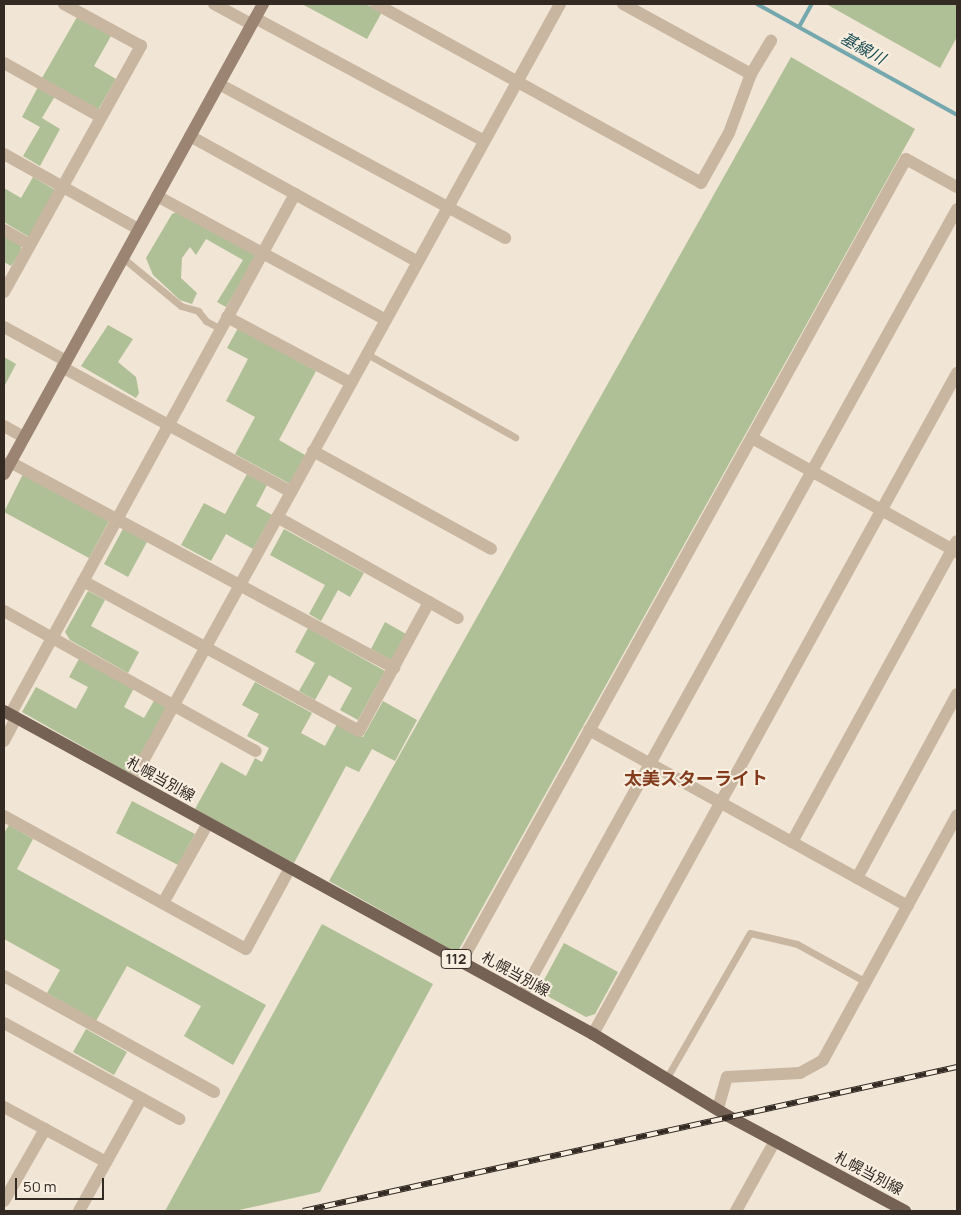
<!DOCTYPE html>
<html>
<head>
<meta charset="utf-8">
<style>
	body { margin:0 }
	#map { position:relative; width:961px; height:1215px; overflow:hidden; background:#f1e5d5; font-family:Manrope,"Noto Sans JP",sans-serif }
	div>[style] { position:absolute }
	.green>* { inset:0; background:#afbf96 }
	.stream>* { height:4px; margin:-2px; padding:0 2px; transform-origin:2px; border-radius:2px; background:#74a8ae }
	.lane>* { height:7px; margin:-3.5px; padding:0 3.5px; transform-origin:3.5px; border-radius:3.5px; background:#c8b6a1 }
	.street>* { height:12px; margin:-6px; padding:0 6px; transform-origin:6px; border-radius:6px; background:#c8b6a1 }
	.secondary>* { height:12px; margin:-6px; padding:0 6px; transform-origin:6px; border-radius:6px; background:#9c8473 }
	.primary>* { height:12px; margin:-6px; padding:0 6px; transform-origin:6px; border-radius:6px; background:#756255 }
	.rail>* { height:5.5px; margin-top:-2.75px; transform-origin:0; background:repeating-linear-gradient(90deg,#f9efe1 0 11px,#332a24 0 22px); box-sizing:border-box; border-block:1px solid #332a24 }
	span { translate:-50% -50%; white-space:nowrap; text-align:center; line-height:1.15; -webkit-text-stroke:4px #f9efe1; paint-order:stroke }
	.shield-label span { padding:1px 4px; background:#f9efe1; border:1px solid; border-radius:4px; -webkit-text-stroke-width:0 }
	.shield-label { font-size:14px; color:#332a24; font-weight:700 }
	.street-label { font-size:15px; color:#332a24 }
	.water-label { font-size:16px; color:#1a4d54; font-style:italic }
	.quarter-label { font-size:18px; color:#833b1c; font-weight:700 }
	.frame { position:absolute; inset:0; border:5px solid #332a24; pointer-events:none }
	.scale { position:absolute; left:15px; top:1178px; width:89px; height:22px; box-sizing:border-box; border:2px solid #332a24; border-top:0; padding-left:6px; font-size:15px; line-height:18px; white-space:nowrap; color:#332a24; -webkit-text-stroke:4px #f9efe1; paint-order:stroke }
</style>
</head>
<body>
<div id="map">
	<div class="green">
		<div style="clip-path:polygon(302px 4px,366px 4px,382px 12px,367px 39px)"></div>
		<div style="clip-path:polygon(826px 4px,957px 4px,957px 37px,940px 68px)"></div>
		<div style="clip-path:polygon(77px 17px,111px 36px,94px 66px,116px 79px,98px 110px,42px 78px)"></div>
		<div style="clip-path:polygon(791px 57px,915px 129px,457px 953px,329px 881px)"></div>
		<div style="clip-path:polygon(38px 87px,55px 96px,42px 118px,60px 129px,40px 166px,23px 156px,40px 127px,22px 117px)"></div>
		<div style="clip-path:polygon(33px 177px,55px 190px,29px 237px,4px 222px,4px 188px,21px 198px)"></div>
		<div style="clip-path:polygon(178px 211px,252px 250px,256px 257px,226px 307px,217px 302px,243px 260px,206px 239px,196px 255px,190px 247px,182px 258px,181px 278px,197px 293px,192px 304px,180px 300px,153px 275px,146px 258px,172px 214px)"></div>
		<div style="clip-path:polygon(4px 236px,21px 245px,21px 252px,11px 266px,4px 262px)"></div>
		<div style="clip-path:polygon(108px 325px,133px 339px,118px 362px,136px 377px,139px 393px,136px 398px,81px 366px)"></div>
		<div style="clip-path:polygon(238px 328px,316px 371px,279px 440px,305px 455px,290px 484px,235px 454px,255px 417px,226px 401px,248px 359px,227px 348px)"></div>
		<div style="clip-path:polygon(4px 357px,16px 364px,4px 387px)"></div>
		<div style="clip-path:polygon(23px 474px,109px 521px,89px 558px,4px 512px)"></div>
		<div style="clip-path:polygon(247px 474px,267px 485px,256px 506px,272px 515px,253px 549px,226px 534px,211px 561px,181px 545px,204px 503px,225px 514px)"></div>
		<div style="clip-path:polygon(124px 527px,148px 540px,128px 577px,104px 564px)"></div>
		<div style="clip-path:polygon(284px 529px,364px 573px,350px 597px,338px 590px,321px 621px,309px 614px,325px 585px,270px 555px)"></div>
		<div style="clip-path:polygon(88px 591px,105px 600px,91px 626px,139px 652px,128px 673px,70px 640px,65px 632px)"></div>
		<div style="clip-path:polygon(385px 622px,406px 634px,391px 660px,371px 649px)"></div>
		<div style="clip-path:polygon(308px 628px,385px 671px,358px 720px,340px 710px,352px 688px,329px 675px,315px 700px,299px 691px,315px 663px,295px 652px)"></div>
		<div style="clip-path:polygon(80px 657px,134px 688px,124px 707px,144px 718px,155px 699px,169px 707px,131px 774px,22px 712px,36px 687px,76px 709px,88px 687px,69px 677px)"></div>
		<div style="clip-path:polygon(255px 682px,312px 713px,301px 733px,325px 746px,337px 724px,363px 737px,383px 701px,417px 720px,395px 761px,372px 749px,359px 772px,346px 766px,294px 863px,195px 809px,221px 762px,246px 776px,255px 758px,262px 762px,269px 748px,247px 736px,259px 714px,242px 705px)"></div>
		<div style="clip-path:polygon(132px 801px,195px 834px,178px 865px,116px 833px)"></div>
		<div style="clip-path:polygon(9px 825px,33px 839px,17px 869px,266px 1005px,233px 1065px,184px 1036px,201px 1006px,127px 966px,96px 1021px,47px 993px,60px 970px,4px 939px,4px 833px)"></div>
		<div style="clip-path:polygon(322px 924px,433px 984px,320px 1192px,235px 1211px,165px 1211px)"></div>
		<div style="clip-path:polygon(564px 943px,618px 972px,595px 1014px,586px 1017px,538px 991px)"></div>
		<div style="clip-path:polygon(86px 1029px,127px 1052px,114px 1075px,73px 1052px)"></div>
	</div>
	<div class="stream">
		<div style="left:757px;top:4px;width:229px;rotate:29deg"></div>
		<div style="left:799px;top:27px;width:26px;rotate:-61deg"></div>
	</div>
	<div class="lane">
		<div style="left:123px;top:258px;width:75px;rotate:39.6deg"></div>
		<div style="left:181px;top:306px;width:18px;rotate:16deg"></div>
		<div style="left:198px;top:311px;width:13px;rotate:51deg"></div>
		<div style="left:206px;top:321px;width:17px;rotate:28deg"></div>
		<div style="left:367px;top:354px;width:170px;rotate:29.3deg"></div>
		<div style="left:666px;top:1079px;width:168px;rotate:-60.1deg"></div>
		<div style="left:750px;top:933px;width:48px;rotate:13.2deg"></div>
		<div style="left:797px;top:944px;width:79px;rotate:28.8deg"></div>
	</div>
	<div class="street">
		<div style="left:214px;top:4px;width:42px;rotate:28.4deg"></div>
		<div style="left:376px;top:4px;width:371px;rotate:28.8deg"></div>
		<div style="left:701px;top:183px;width:57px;rotate:-60.8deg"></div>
		<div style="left:729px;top:133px;width:63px;rotate:-69.6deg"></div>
		<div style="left:751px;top:74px;width:39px;rotate:-59deg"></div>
		<div style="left:623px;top:4px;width:146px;rotate:28.7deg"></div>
		<div style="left:255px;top:18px;width:260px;rotate:28.2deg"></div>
		<div style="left:4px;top:63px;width:111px;rotate:29.1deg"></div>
		<div style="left:219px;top:84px;width:325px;rotate:28.3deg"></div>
		<div style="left:190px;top:136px;width:260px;rotate:28.9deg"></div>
		<div style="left:4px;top:154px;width:154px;rotate:29.2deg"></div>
		<div style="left:157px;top:196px;width:260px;rotate:28.4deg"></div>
		<div style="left:4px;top:230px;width:30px;rotate:30deg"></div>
		<div style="left:4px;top:292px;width:282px;rotate:-60.9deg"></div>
		<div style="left:141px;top:46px;width:88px;rotate:-151.4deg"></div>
		<div style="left:227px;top:317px;width:140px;rotate:28deg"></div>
		<div style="left:4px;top:327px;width:71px;rotate:28.7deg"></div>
		<div style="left:62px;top:367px;width:261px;rotate:28.6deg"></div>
		<div style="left:4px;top:426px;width:23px;rotate:29deg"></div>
		<div style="left:752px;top:438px;width:235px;rotate:29.1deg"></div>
		<div style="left:313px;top:451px;width:203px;rotate:28.8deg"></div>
		<div style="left:10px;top:462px;width:436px;rotate:28.2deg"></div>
		<div style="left:277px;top:517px;width:207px;rotate:29.2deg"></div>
		<div style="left:83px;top:581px;width:314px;rotate:28.5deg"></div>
		<div style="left:359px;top:731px;width:147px;rotate:-61.5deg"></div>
		<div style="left:4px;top:611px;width:288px;rotate:29.1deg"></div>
		<div style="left:10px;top:715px;width:594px;rotate:-61.32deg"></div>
		<div style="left:589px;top:730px;width:364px;rotate:28.9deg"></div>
		<div style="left:4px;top:741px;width:26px;rotate:-62deg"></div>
		<div style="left:132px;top:781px;width:887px;rotate:-61.15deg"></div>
		<div style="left:4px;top:816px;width:276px;rotate:28.8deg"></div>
		<div style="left:246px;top:949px;width:92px;rotate:-61.5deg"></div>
		<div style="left:792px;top:842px;width:343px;rotate:-61.3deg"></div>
		<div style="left:857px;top:878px;width:209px;rotate:-61.5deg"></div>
		<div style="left:163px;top:903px;width:92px;rotate:-60.6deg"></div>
		<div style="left:461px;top:962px;width:918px;rotate:-61.01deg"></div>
		<div style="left:906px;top:159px;width:58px;rotate:28.8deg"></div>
		<div style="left:4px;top:976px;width:240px;rotate:28.9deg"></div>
		<div style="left:522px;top:995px;width:898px;rotate:-61.04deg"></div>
		<div style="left:4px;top:1023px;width:200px;rotate:28.7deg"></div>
		<div style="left:593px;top:1034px;width:755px;rotate:-61.16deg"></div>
		<div style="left:4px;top:1107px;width:116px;rotate:28.3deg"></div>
		<div style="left:718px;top:1108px;width:32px;rotate:-74deg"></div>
		<div style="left:727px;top:1077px;width:73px;rotate:-3.1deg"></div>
		<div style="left:800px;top:1073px;width:26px;rotate:-29deg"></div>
		<div style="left:823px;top:1060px;width:279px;rotate:-61.3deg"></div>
		<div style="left:4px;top:1201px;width:83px;rotate:-60.3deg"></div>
		<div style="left:79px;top:1211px;width:128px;rotate:-61deg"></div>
		<div style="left:736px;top:1211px;width:80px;rotate:-60.9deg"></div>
	</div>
	<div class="secondary">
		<div style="left:4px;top:474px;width:537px;rotate:-61.14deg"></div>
	</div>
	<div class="primary">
		<div style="left:4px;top:711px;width:672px;rotate:28.74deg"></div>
		<div style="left:593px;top:1034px;width:158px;rotate:31.3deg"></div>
		<div style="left:728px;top:1116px;width:201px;rotate:28.2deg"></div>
	</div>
	<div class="rail">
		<div style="left:303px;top:1211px;width:670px;rotate:-12.42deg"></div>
	</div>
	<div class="shield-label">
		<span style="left:456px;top:959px">112</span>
	</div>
	<div class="street-label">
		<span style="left:161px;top:779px;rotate:29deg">札幌当別線</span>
		<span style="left:516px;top:974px;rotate:29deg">札幌当別線</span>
		<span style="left:869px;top:1173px;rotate:28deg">札幌当別線</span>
	</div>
	<div class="water-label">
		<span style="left:863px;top:48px;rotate:29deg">基線川</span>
	</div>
	<div class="quarter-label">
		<span style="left:696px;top:778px">太美スターライト</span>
	</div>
	<div class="frame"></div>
	<div class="scale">50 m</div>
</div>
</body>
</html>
